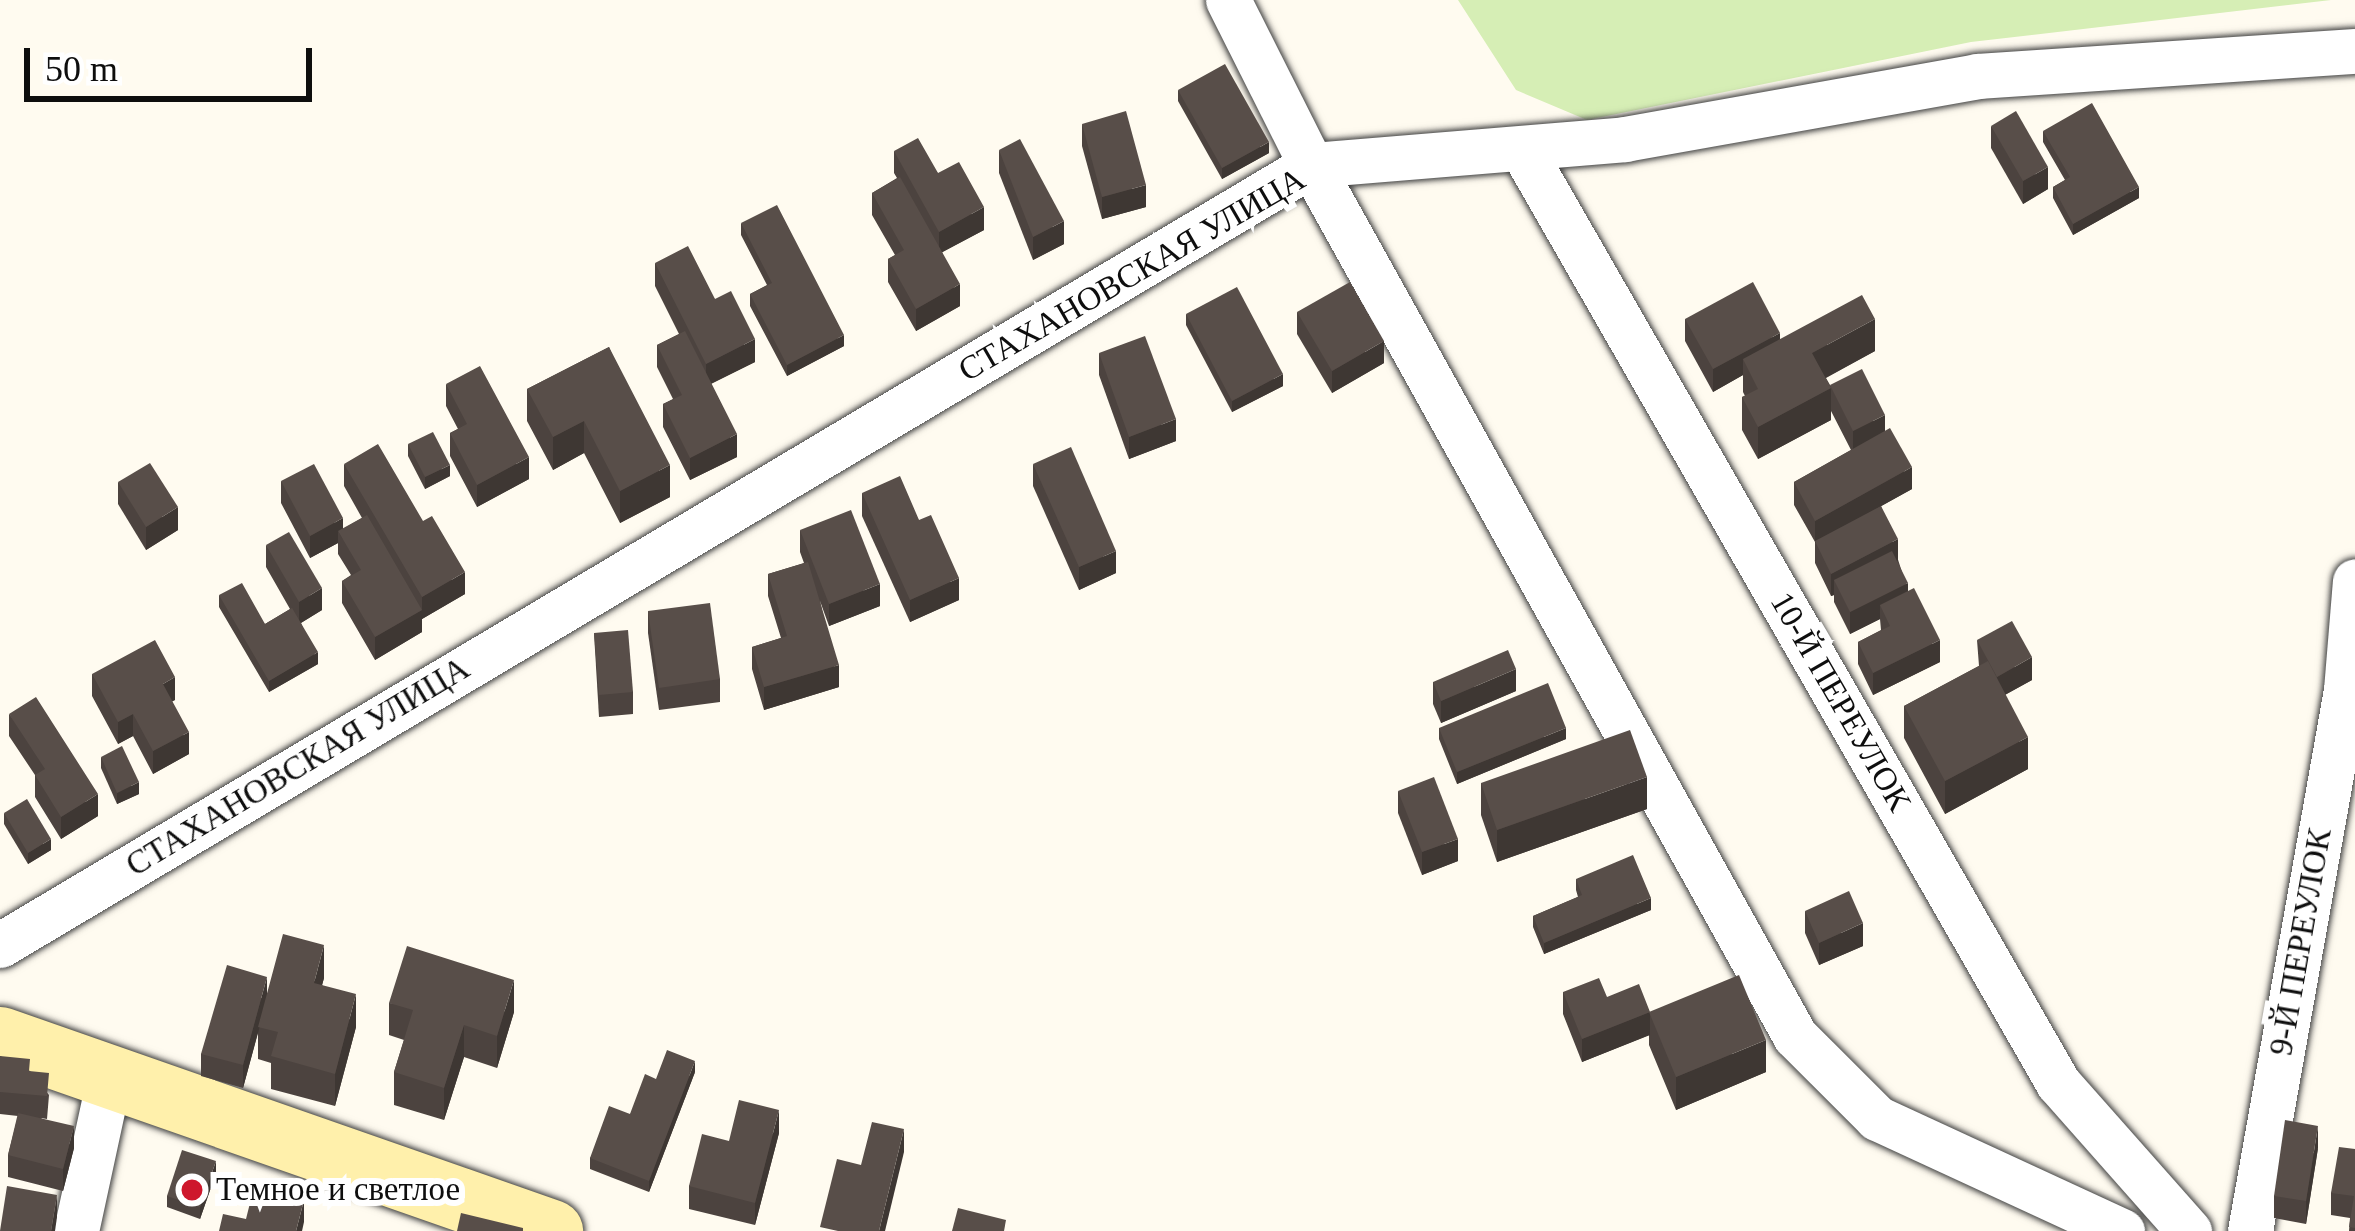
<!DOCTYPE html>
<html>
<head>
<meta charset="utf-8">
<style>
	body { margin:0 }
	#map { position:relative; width:2355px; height:1231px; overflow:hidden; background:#fffbf0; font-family:Georgia,serif }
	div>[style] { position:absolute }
	.green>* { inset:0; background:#d6eeb5 }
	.roads { filter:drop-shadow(0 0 3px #414141) drop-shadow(0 0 3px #414141) }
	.street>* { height:45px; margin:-22.5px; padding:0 22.5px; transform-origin:22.5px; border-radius:22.5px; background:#fff }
	.secondary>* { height:63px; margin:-31.5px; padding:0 31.5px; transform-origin:31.5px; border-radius:31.5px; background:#fff0ab }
	.wall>* { inset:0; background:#4c433f }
	.shaded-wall>* { inset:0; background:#3e3733 }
	.building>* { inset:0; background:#584e49 }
	.dots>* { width:33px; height:33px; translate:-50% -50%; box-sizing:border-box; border:6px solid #fff; border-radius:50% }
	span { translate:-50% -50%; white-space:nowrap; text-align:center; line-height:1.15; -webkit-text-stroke:12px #fff; paint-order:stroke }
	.street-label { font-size:33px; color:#0e0e0e }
	.poi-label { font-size:33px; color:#0e0e0e }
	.left { translate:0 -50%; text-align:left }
	.scale { position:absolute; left:24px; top:48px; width:288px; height:54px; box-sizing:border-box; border:6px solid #0e0e0e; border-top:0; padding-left:15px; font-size:36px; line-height:42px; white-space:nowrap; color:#0e0e0e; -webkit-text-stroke:9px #fff; paint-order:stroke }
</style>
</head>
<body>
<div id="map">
	<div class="green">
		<div style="clip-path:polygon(1458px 0,2331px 0,1971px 42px,1587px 120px,1516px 90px)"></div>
	</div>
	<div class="roads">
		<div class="street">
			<div style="left:1228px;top:0;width:185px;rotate:63.3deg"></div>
			<div style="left:1311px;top:165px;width:996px;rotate:60.94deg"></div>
			<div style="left:1795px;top:1036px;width:116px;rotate:45deg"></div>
			<div style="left:1877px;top:1118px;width:270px;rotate:24.8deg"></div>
			<div style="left:1523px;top:151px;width:1075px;rotate:60.14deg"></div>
			<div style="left:2058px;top:1083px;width:198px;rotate:48.5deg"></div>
			<div style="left:0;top:945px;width:1525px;rotate:-30.75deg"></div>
			<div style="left:1311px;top:165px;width:315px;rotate:-4.7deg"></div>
			<div style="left:1625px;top:139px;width:358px;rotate:-10.1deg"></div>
			<div style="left:1977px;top:76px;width:379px;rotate:-3.8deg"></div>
			<div style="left:76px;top:1231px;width:156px;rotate:-77.8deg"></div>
			<div style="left:2250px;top:1231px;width:549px;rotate:-79.94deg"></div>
			<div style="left:2346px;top:690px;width:109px;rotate:-85.3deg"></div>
		</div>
		<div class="secondary">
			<div style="left:0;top:1038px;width:584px;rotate:19.3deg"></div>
		</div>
	</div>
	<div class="wall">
		<div style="clip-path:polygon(1178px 90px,1269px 153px,1222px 179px,1178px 101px)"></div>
		<div style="clip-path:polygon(1082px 124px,1146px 207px,1102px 219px,1082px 146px)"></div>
		<div style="clip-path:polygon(1991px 126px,2048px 189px,2023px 204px,1991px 148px)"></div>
		<div style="clip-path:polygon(2043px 131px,2139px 198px,2073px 235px,2053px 198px,2053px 187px,2065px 180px,2043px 142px)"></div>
		<div style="clip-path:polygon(999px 150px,1064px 244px,1033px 260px,999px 173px)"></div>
		<div style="clip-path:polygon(894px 151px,938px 173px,984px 230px,942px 252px,960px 306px,916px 331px,888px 282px,888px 259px,895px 255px,872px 215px,872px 193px,897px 178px,894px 173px)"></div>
		<div style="clip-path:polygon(741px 223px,844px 346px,787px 376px,750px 306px,750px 294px,767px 285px,741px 235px)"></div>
		<div style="clip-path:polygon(655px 263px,715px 299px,755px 362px,711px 384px,737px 457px,690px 480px,663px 427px,663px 404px,673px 399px,657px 367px,657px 345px,679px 334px,655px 286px)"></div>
		<div style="clip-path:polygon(1297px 312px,1384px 363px,1332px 393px,1297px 334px)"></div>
		<div style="clip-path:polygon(1186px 314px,1283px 386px,1232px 412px,1186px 325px)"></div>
		<div style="clip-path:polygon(1685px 319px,1780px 339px,1875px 351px,1826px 378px,1830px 385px,1885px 431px,1912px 489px,1881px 506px,1908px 591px,1940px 662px,1873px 695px,1858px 664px,1858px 642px,1881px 630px,1880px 619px,1850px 634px,1834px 602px,1834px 595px,1831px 596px,1815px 563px,1815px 542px,1794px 505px,1794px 482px,1851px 450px,1831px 411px,1831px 420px,1758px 459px,1742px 430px,1742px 397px,1745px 396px,1743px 392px,1743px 375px,1713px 392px,1685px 341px)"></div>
		<div style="clip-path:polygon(609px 347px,670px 497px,620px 523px,584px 453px,553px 470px,527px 421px,527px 389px)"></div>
		<div style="clip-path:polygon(1099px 353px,1176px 441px,1129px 459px,1099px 375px)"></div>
		<div style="clip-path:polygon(446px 384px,529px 479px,477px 507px,450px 456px,450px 433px,458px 429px,446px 406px)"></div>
		<div style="clip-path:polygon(408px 444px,450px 476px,425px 489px,408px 456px)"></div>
		<div style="clip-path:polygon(344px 464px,465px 594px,422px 619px,422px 632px,375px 660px,342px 603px,342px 581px,351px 575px,338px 554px,338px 543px,310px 558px,281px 503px,281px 481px,343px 529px,362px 518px,344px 486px)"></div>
		<div style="clip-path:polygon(1033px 464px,1116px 573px,1079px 590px,1033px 486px)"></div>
		<div style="clip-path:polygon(118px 482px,178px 530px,146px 550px,118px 504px)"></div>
		<div style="clip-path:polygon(862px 493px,919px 520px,959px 600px,910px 622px,862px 516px)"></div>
		<div style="clip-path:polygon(800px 530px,880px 606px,829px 626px,820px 601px,839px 687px,764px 710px,752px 669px,752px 647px,781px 638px,768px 596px,768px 574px,804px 563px,800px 552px)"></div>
		<div style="clip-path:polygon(266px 545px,322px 610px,301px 623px,318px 664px,269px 692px,219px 607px,219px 595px,265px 624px,290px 609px,266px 567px)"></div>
		<div style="clip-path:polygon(648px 611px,720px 679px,720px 702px,659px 710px,648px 633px)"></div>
		<div style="clip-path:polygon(594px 633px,633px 692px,633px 714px,599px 717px)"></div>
		<div style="clip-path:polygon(1977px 640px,2032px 680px,2005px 695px,2028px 769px,1945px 814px,1904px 738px,1904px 706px,1979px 666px)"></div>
		<div style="clip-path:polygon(92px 674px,175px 700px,172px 701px,189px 754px,153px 774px,133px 736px,118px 744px,92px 696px)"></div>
		<div style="clip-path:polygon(1433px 682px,1516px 691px,1441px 723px,1433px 704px)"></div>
		<div style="clip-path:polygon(9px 714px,98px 816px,61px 839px,35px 797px,35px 775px,9px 736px)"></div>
		<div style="clip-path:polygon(1439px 728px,1566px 739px,1457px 784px,1439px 739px)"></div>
		<div style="clip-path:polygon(101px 757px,139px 794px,117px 804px,101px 768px)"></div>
		<div style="clip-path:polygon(1481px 783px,1647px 809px,1497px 862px,1481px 815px)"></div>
		<div style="clip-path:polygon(1398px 791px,1458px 861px,1422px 875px,1398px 813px)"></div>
		<div style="clip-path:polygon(4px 813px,51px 850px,28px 864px,4px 824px)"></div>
		<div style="clip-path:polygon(1576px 879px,1651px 910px,1544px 954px,1533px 927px,1533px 916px,1578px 897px,1576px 890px)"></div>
		<div style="clip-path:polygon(1805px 911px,1863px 946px,1819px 965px,1805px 933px)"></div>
		<div style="clip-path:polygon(324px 978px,322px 985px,356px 1027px,335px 1106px,271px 1089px,271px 1063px,258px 1059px,258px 1032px,243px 1088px,201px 1076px,201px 1054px,267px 993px)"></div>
		<div style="clip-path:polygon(1563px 992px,1607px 997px,1650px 1012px,1766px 1072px,1676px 1110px,1649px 1045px,1649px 1035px,1582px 1062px,1563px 1014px)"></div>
		<div style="clip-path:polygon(389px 1003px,514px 1012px,497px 1068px,464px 1057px,444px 1120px,394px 1105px,394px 1072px,404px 1040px,389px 1035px)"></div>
		<div style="clip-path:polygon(0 1056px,30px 1071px,49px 1095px,47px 1119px,41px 1118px,74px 1148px,63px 1191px,8px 1177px,8px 1155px,18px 1116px,0 1114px)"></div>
		<div style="clip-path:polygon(695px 1072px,649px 1192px,590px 1169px,590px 1158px,630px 1114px)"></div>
		<div style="clip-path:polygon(779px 1133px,755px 1225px,689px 1209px,689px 1186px,729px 1141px)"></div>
		<div style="clip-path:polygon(2318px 1148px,2306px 1224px,2274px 1218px,2274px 1196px)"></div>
		<div style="clip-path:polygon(2355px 1149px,2355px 1231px,2349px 1231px,2350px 1218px,2331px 1215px,2331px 1193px)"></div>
		<div style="clip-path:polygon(216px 1173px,200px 1219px,167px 1207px,167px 1196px)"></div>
	</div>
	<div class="shaded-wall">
		<div style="clip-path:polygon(1269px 142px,1269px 153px,1222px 179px,1222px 168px)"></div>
		<div style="clip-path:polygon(2048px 167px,2048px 189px,2023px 204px,2023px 181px)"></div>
		<div style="clip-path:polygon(1146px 185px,1146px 207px,1102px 219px,1102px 197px)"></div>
		<div style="clip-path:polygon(2139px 187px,2139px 198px,2073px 235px,2073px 224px)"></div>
		<div style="clip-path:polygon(984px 207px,984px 230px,939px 254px,939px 232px)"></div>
		<div style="clip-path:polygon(1064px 221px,1064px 244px,1033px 260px,1033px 237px)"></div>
		<div style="clip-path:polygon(960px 284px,960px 306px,916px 331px,916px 309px)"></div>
		<div style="clip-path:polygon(1875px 319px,1875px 351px,1812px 385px,1812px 353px)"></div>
		<div style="clip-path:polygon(1780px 333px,1780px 356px,1743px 359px,1743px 375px,1713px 392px,1713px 369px)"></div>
		<div style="clip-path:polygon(844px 335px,844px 346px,787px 376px,787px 365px)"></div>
		<div style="clip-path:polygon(755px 339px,755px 362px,706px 386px,706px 364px)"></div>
		<div style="clip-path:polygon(1384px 341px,1384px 363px,1332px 393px,1332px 371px)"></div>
		<div style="clip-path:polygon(1283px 374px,1283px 386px,1232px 412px,1232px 401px)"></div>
		<div style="clip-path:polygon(1831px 388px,1831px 420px,1758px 459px,1758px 427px)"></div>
		<div style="clip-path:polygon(1885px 415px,1885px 438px,1853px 454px,1853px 431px)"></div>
		<div style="clip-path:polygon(1176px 419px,1176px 441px,1129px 459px,1129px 437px)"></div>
		<div style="clip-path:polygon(584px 421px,584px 453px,553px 470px,553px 437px)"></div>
		<div style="clip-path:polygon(737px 434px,737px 457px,690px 480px,690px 458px)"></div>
		<div style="clip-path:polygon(529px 457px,529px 479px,477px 507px,477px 485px)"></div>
		<div style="clip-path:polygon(450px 465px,450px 476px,425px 489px,425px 477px)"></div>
		<div style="clip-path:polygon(670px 465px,670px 497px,620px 523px,620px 491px)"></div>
		<div style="clip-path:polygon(1912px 467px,1912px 489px,1815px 543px,1815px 521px)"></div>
		<div style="clip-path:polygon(178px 507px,178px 530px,146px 550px,146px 527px)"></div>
		<div style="clip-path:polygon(343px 518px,343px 539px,338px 531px,338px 543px,310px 558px,310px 536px)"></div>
		<div style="clip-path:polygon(1898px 539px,1898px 561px,1834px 580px,1834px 595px,1831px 596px,1831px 574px)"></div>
		<div style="clip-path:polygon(1116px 551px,1116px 573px,1079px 590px,1079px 567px)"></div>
		<div style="clip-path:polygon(465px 572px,465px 594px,422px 619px,422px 632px,375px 660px,375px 637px,422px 610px,422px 597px)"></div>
		<div style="clip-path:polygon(959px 578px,959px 600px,910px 622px,910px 600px)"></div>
		<div style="clip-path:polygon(1908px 583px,1908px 605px,1880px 605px,1880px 619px,1850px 634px,1850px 612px)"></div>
		<div style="clip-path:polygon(880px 584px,880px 606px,829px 626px,829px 604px)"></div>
		<div style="clip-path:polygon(322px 588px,322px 610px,299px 624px,299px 602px)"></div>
		<div style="clip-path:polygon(1940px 640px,1940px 662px,1873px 695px,1873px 673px)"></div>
		<div style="clip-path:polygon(318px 652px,318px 664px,269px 692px,269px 681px)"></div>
		<div style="clip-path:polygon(2032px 657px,2032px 680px,1997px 699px,1997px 677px)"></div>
		<div style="clip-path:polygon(839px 665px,839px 687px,764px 710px,764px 687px)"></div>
		<div style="clip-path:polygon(1516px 669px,1516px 691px,1441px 723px,1441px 701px)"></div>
		<div style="clip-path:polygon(175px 677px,175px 700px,163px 706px,163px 684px)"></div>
		<div style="clip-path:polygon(133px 714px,133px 736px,118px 744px,118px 722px)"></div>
		<div style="clip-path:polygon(1566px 728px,1566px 739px,1457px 784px,1457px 772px)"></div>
		<div style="clip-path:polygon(189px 732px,189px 754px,153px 774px,153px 751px)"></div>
		<div style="clip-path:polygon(2028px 737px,2028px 769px,1945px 814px,1945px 781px)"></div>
		<div style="clip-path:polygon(1647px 777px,1647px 809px,1497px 862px,1497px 830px)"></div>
		<div style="clip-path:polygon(139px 782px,139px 794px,117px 804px,117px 793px)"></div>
		<div style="clip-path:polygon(98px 794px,98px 816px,61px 839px,61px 817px)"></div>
		<div style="clip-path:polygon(51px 839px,51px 850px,28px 864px,28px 853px)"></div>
		<div style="clip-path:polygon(1458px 839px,1458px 861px,1422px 875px,1422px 852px)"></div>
		<div style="clip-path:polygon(1651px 898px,1651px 910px,1544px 954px,1544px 943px)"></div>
		<div style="clip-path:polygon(1863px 923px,1863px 946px,1819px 965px,1819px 943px)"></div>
		<div style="clip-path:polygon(324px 945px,324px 978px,314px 1015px,314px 983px)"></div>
		<div style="clip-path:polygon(267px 977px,267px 1000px,243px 1088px,243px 1065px)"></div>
		<div style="clip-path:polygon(514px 980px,514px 1012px,497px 1068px,497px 1036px)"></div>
		<div style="clip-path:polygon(356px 994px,356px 1027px,335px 1106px,335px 1074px)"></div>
		<div style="clip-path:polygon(1650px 1012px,1650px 1035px,1582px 1062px,1582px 1039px)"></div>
		<div style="clip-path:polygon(464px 1025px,464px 1057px,444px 1120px,444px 1088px)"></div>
		<div style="clip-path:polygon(1766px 1040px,1766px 1072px,1676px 1110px,1676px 1077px)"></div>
		<div style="clip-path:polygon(695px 1061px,695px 1072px,649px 1192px,649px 1181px)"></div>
		<div style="clip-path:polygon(779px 1110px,779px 1133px,755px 1225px,755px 1203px)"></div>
		<div style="clip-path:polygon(74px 1126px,74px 1148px,63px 1191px,63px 1169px)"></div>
		<div style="clip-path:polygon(2318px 1126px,2318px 1148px,2306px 1224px,2306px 1201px)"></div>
		<div style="clip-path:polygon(904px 1129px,904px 1152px,885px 1231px,879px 1231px)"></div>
		<div style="clip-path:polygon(216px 1161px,216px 1173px,200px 1219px,200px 1207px)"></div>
		<div style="clip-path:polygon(57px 1195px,57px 1217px,55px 1231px,51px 1231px)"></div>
		<div style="clip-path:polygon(304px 1200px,304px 1222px,302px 1231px,296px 1231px)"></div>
	</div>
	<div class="building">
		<div style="clip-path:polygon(1225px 64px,1269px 142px,1222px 168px,1178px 90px)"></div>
		<div style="clip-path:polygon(2092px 103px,2139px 187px,2073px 224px,2053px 187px,2070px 177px,2043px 131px)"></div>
		<div style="clip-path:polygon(1126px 111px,1146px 185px,1102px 197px,1082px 124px)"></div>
		<div style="clip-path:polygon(2016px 111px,2048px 167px,2023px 181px,1991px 126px)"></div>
		<div style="clip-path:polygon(918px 138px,938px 173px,959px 162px,984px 207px,939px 232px,894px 151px)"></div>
		<div style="clip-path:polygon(1020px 139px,1064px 221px,1033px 237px,999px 150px)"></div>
		<div style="clip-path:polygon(900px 177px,960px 284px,916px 309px,888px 259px,904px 250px,872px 193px)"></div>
		<div style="clip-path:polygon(777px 205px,844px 335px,787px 365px,750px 294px,772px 283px,741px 223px)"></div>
		<div style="clip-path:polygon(688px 246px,715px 299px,731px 291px,755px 339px,706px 364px,655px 263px)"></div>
		<div style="clip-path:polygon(1350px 282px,1384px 341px,1332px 371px,1297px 312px)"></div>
		<div style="clip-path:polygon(1753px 282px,1780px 333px,1713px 369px,1685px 319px)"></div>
		<div style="clip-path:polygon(1237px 287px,1283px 374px,1232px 401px,1186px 314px)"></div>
		<div style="clip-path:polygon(1862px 295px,1875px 319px,1812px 353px,1831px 388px,1758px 427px,1742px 397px,1758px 389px,1743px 359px)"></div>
		<div style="clip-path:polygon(685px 331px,737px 434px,690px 458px,663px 404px,682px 395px,657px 345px)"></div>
		<div style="clip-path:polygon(1145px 336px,1176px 419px,1129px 437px,1099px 353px)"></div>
		<div style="clip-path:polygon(609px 347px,670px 465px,620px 491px,584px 421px,553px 437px,527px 389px)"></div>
		<div style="clip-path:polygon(480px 366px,529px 457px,477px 485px,450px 433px,467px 424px,446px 384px)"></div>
		<div style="clip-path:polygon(1862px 369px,1885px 415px,1853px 431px,1830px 385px)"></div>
		<div style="clip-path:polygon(1890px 428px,1912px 467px,1815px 521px,1794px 482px)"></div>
		<div style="clip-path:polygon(433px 432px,450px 465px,425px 477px,408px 444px)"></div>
		<div style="clip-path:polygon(378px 444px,423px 521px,432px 516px,465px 572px,422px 597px,344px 464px)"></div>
		<div style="clip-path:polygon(1071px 447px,1116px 551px,1079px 567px,1033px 464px)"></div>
		<div style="clip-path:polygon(150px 463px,178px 507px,146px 527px,118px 482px)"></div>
		<div style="clip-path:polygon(314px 464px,343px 518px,310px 536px,281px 481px)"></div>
		<div style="clip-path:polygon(900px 476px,919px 520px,931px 515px,959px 578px,910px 600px,862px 493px)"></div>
		<div style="clip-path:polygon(1881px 506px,1898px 539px,1831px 574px,1815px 541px)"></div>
		<div style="clip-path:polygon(851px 510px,880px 584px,829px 604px,800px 530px)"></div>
		<div style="clip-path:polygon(367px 515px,422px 610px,375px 637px,342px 581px,361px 570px,338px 531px)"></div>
		<div style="clip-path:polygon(289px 532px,322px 588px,299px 602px,266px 545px)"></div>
		<div style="clip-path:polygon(1892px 551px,1908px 583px,1850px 612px,1834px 580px)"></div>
		<div style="clip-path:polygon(808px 562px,839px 665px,764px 687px,752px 647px,787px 636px,768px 574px)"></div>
		<div style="clip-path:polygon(242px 583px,265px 624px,292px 608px,318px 652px,269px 681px,219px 595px)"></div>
		<div style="clip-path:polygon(1914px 588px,1940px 640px,1873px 673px,1858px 642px,1890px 626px,1880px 605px)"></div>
		<div style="clip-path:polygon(710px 603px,720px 679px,659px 688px,648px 611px)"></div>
		<div style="clip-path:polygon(2012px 621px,2032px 657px,1997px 677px,1977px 640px)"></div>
		<div style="clip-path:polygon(628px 630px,633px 692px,599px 695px,594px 633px)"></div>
		<div style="clip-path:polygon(155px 640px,175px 677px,163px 684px,189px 732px,153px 751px,133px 714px,118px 722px,92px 674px)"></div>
		<div style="clip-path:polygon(1508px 650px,1516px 669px,1441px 701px,1433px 682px)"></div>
		<div style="clip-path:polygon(1988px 661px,2028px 737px,1945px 781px,1904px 706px)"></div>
		<div style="clip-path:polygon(1548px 683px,1566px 728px,1457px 772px,1439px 728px)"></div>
		<div style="clip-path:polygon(36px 697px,98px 794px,61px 817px,35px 775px,45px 769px,9px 714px)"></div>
		<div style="clip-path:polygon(1630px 730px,1647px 777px,1497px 830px,1481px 783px)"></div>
		<div style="clip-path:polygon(122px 746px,139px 782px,117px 793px,101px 757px)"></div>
		<div style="clip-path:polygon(1434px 777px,1458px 839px,1422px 852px,1398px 791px)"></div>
		<div style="clip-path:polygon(27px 799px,51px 839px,28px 853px,4px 813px)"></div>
		<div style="clip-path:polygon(1633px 855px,1651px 898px,1544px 943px,1533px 916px,1582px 895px,1576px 879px)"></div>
		<div style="clip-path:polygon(1849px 891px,1863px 923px,1819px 943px,1805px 911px)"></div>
		<div style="clip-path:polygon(283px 934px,324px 945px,314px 983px,356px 994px,335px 1074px,271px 1056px,278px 1032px,258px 1027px)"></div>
		<div style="clip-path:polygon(407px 946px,514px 980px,497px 1036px,464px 1025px,444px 1088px,394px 1072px,413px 1010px,389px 1003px)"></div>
		<div style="clip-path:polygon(227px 965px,267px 977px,243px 1065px,201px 1054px)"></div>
		<div style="clip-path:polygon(1739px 975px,1766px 1040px,1676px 1077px,1649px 1012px)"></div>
		<div style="clip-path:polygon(1599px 978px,1607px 997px,1639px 984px,1650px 1012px,1582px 1039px,1563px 992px)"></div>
		<div style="clip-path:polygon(667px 1050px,695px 1061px,649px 1181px,590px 1158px,609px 1106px,630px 1114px,645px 1074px,656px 1079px)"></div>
		<div style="clip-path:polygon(0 1056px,30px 1059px,29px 1071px,49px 1073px,47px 1096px,0 1092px)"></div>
		<div style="clip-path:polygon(739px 1100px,779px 1110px,755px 1203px,689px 1186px,702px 1134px,729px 1141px)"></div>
		<div style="clip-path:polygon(18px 1113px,74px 1126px,63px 1169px,8px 1155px)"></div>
		<div style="clip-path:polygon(2285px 1120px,2318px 1126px,2306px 1201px,2274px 1196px)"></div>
		<div style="clip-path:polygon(872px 1122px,904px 1129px,879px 1231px,838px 1231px,820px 1227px,837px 1159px,861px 1165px)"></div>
		<div style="clip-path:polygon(2339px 1147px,2355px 1149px,2355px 1228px,2349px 1227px,2354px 1196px,2331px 1193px)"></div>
		<div style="clip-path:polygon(182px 1150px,216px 1161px,200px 1207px,167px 1196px)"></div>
		<div style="clip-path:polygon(7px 1186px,57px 1195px,51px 1231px,0 1231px)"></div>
		<div style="clip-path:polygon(254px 1187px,304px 1200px,296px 1231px,219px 1231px,223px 1214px,246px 1219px)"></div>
		<div style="clip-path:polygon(958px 1208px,1006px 1220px,1004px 1231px,952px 1231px)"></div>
		<div style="clip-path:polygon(461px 1213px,523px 1228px,523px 1231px,457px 1231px)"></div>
	</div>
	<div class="dots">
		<div style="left:192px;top:1190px;background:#ce172c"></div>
	</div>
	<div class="street-label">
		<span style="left:1132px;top:275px;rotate:-30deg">СТАХАНОВСКАЯ УЛИЦА</span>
		<span style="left:1840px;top:702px;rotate:60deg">10-Й ПЕРЕУЛОК</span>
		<span style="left:298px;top:767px;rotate:-31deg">СТАХАНОВСКАЯ УЛИЦА</span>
		<span style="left:2301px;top:942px;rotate:-80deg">9-Й ПЕРЕУЛОК</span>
	</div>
	<div class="poi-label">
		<span class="left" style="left:216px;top:1190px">Темное и светлое</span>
	</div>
	<div class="scale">50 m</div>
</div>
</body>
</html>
